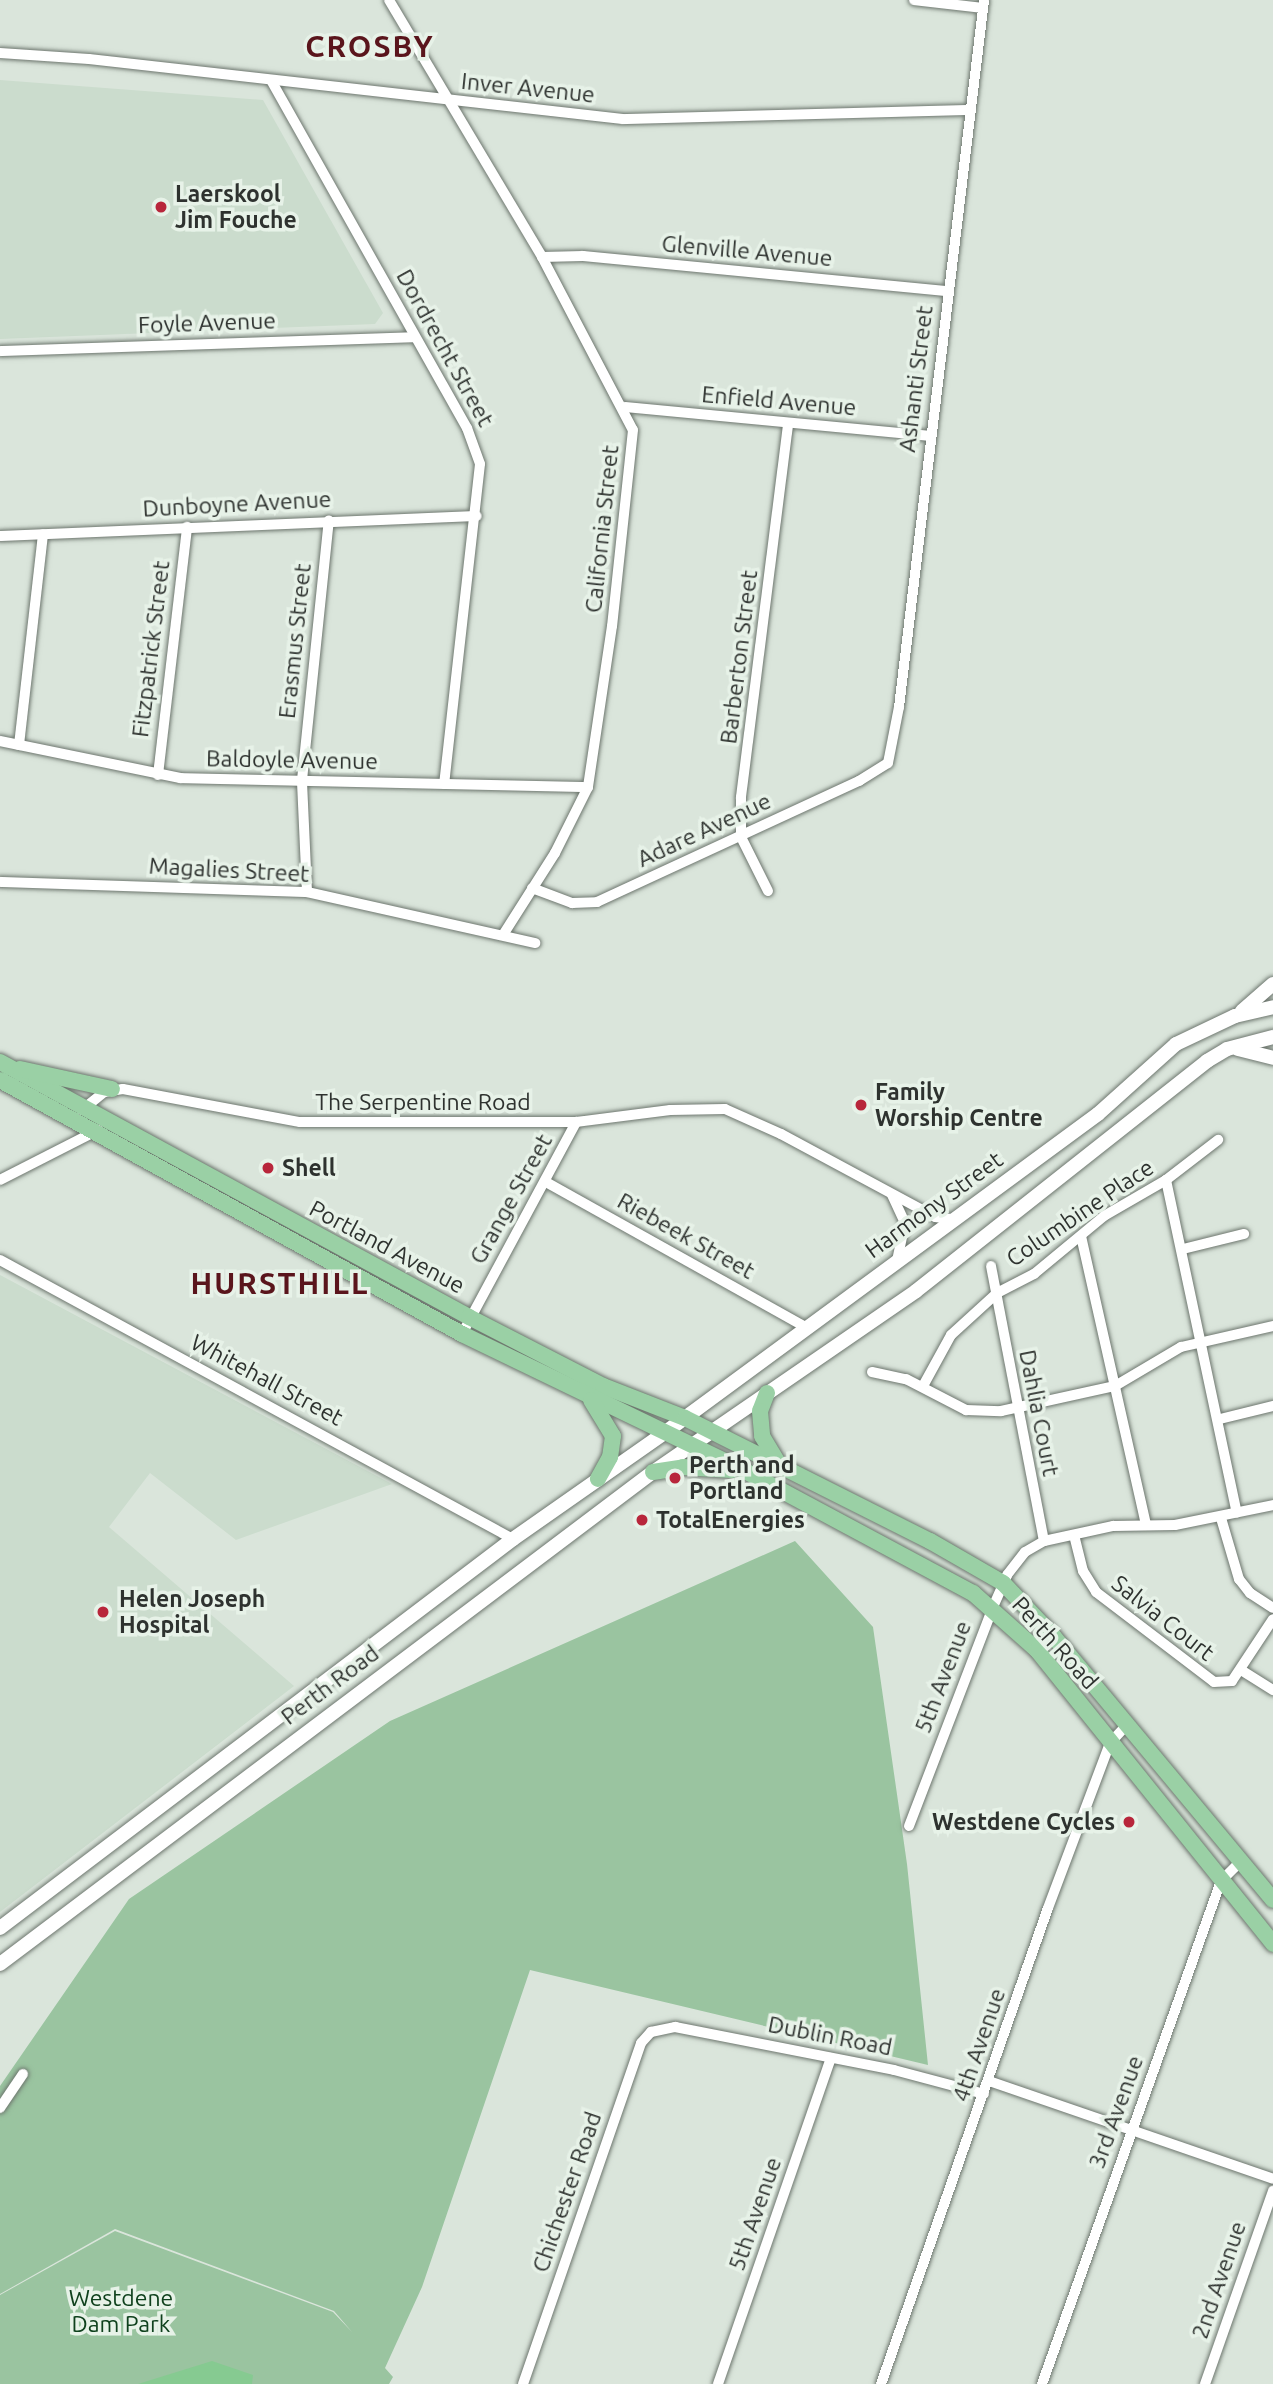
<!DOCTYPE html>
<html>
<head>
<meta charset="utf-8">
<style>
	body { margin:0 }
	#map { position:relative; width:1273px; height:2384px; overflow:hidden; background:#dae5db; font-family:Ubuntu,sans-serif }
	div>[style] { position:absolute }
	.built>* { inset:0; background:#cbdccd }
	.green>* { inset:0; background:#9ac4a0 }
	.water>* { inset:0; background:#86ca91 }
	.roads { filter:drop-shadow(0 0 2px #6d766e) drop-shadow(0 0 2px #6d766e) }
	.minor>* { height:10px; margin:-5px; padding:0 5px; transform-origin:5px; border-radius:5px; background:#fff }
	.secondary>* { height:14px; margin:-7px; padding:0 7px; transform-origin:7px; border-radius:7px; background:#fff }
	.primary>* { height:16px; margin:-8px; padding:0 8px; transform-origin:8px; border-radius:8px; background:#9ad0a5 }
	.dots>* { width:19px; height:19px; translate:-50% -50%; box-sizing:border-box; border:4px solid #e7f2e8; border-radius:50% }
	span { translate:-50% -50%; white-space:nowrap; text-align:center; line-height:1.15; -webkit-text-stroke:7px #e7f2e8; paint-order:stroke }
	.street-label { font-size:23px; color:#2e322f }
	.poi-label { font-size:23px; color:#2e322f; font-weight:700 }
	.left { translate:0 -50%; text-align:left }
	.right { translate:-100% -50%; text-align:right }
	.park-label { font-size:23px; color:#0f411d }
	.district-label { font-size:30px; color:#5a151c; font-weight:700; letter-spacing:2px }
</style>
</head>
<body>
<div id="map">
	<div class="built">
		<div style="clip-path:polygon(0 80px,263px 100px,383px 313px,375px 324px,0 339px)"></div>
		<div style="clip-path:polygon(0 1275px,392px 1484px,236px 1540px,150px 1473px,109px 1527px,294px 1686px,0 1912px)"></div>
	</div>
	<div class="green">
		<div style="clip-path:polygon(795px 1541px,873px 1627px,907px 1864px,928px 2065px,530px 1970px,422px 2287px,385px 2368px,393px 2377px,389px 2384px,0 2384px,0 2295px,115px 2231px,333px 2312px,352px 2332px,334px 2311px,115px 2229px,0 2294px,0 2086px,129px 1899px,390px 1721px)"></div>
	</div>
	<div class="water">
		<div style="clip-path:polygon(212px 2361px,253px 2375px,252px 2384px,138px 2384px)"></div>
	</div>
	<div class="roads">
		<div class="minor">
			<div style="left:389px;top:0;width:299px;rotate:59.2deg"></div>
			<div style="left:542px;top:257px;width:195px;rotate:62.3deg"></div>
			<div style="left:633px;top:430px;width:197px;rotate:96.1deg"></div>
			<div style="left:612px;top:626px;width:163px;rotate:98.5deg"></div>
			<div style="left:588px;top:787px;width:74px;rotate:116.6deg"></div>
			<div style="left:555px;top:853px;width:97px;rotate:122.4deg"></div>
			<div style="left:914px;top:0;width:69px;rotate:6.6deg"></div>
			<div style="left:0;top:53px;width:89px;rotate:3.9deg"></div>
			<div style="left:89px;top:59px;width:537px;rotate:6.41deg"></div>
			<div style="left:623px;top:119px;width:348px;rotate:-1.5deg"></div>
			<div style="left:272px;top:82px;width:397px;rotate:60.6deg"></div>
			<div style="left:467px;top:428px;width:38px;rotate:70deg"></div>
			<div style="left:480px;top:464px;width:322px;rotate:96.4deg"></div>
			<div style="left:542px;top:257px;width:41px;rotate:-1.4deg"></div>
			<div style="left:583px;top:256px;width:367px;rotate:5.5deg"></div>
			<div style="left:0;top:351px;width:415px;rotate:-1.9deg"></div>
			<div style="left:625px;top:407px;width:305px;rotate:5.4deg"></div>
			<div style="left:0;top:536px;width:477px;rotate:-2.4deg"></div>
			<div style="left:0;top:741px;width:184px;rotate:11.6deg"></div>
			<div style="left:180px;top:778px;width:408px;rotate:1.3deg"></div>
			<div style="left:19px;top:745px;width:212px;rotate:-83.5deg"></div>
			<div style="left:158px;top:775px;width:250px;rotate:-83.3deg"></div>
			<div style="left:0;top:882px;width:307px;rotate:1.9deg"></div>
			<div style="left:307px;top:892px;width:234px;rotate:12.6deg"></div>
			<div style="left:532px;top:888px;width:43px;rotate:20.6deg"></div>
			<div style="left:572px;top:903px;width:25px;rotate:-2deg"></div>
			<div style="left:597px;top:902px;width:289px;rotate:-24.8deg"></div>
			<div style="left:859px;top:781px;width:34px;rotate:-32deg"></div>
			<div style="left:888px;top:763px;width:57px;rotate:-78.9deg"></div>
			<div style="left:899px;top:707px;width:712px;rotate:-83.14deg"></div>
			<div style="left:768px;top:891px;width:60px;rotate:-116.6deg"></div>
			<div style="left:741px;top:837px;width:40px;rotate:-90deg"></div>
			<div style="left:741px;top:797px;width:377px;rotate:-82.8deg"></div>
			<div style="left:307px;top:892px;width:112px;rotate:-92.6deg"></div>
			<div style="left:302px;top:780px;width:261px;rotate:-84.1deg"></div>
			<div style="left:82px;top:1110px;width:28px;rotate:-39deg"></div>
			<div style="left:104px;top:1092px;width:19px;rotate:-9deg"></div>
			<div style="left:123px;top:1089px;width:180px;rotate:10.6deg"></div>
			<div style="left:300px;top:1122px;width:276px"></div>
			<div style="left:576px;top:1122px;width:95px;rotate:-7.3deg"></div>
			<div style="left:670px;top:1110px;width:55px;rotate:-1deg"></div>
			<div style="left:725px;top:1109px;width:61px;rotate:24.1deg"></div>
			<div style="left:781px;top:1134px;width:175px;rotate:28.3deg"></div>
			<div style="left:935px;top:1217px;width:16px;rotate:7deg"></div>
			<div style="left:0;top:1180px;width:110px;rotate:-27deg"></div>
			<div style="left:1166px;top:1180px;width:340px;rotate:78deg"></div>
			<div style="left:546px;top:1182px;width:297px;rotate:29.2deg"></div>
			<div style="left:892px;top:1195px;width:31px;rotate:65deg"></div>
			<div style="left:905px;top:1223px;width:38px;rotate:102deg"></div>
			<div style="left:1081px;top:1236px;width:295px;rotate:77.3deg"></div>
			<div style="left:1183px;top:1249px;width:63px;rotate:-13.8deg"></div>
			<div style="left:0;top:1260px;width:584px;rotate:28.54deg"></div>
			<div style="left:991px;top:1266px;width:280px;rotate:79.1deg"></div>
			<div style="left:462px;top:1334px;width:241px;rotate:-61.7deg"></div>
			<div style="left:872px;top:1372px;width:35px;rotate:12deg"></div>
			<div style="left:906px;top:1379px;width:68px;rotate:27.3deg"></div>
			<div style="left:966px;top:1410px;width:35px;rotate:2deg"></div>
			<div style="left:1001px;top:1411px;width:117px;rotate:-12.4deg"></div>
			<div style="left:1115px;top:1386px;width:77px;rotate:-30.6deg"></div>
			<div style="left:1181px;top:1347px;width:94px;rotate:-12.9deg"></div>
			<div style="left:923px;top:1386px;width:58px;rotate:-61.2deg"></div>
			<div style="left:951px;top:1335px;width:62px;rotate:-42.4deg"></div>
			<div style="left:997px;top:1293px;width:42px;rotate:-27.2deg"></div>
			<div style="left:1034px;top:1274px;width:91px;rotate:-39.6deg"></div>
			<div style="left:1104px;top:1216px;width:72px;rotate:-30.1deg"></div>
			<div style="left:1166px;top:1180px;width:66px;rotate:-37.6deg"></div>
			<div style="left:1220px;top:1419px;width:55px;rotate:-13.8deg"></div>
			<div style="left:1221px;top:1518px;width:64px;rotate:73.6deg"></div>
			<div style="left:1239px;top:1579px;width:18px;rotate:52deg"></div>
			<div style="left:1250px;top:1593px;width:27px;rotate:33deg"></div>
			<div style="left:1074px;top:1535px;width:37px;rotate:76deg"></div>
			<div style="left:1083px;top:1571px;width:25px;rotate:58deg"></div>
			<div style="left:1096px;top:1592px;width:148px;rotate:37.3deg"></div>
			<div style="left:1214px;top:1682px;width:18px;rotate:-3deg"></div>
			<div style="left:1232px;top:1681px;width:74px;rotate:-56.5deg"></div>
			<div style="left:1241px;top:1670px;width:38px;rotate:32deg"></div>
			<div style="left:909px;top:1826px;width:235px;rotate:-69deg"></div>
			<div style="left:993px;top:1607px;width:35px;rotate:-66deg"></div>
			<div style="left:1007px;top:1575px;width:29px;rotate:-52deg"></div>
			<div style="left:1025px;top:1552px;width:22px;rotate:-30deg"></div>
			<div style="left:1044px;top:1541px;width:71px;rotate:-12.3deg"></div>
			<div style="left:1113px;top:1526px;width:62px;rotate:-0.9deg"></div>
			<div style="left:1175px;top:1525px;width:100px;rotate:-11.5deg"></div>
			<div style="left:989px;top:2081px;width:300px;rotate:19deg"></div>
			<div style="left:0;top:2108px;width:41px;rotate:-55.9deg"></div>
			<div style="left:523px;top:2384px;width:361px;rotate:-70.9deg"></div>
			<div style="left:641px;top:2043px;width:15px;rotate:-48deg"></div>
			<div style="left:651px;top:2032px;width:25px;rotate:-12deg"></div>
			<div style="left:675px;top:2027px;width:223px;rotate:11.1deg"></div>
			<div style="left:894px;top:2070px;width:93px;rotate:14.9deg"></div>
			<div style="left:718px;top:2384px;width:345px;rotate:-70.9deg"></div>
			<div style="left:881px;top:2384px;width:504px;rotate:-70.67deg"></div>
			<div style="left:1048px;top:1908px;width:176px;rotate:-69.4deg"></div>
			<div style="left:1110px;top:1743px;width:23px;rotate:-47deg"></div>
			<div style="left:1042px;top:2384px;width:534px;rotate:-70.41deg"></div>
			<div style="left:1221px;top:1881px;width:27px;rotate:-45deg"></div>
			<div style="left:1205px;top:2384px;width:205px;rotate:-70.6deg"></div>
		</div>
		<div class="secondary">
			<div style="left:1242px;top:1011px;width:41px;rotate:-41.1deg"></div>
			<div style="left:1238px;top:1049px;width:36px;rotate:14deg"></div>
			<div style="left:0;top:1928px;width:644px;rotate:-37.17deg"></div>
			<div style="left:513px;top:1539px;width:183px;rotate:-35deg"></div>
			<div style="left:663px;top:1434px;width:540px;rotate:-36.34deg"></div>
			<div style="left:1098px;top:1114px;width:105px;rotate:-41.9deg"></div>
			<div style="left:1176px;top:1044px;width:65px;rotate:-25.4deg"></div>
			<div style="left:1235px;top:1016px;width:39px;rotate:-13deg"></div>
			<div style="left:0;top:1964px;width:818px;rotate:-37deg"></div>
			<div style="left:653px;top:1472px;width:319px;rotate:-34.5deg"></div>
			<div style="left:916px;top:1291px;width:371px;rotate:-38.3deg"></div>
			<div style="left:1207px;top:1061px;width:23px;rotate:-31deg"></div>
			<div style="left:1227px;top:1049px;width:48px;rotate:-14.6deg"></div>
		</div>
		<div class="primary">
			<div style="left:0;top:1062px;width:534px;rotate:28.53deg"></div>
			<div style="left:469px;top:1317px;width:151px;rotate:27.2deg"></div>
			<div style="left:603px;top:1386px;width:88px;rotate:21.3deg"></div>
			<div style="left:685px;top:1418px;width:274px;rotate:26.7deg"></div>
			<div style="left:930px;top:1541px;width:84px;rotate:29.9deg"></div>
			<div style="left:1003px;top:1583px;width:74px;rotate:46.6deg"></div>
			<div style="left:1054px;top:1637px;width:342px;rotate:50.2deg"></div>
			<div style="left:20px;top:1069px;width:94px;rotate:12.3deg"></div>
			<div style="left:0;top:1080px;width:527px;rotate:28.8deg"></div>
			<div style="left:462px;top:1334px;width:314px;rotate:25.8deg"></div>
			<div style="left:745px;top:1471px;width:259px;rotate:28.2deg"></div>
			<div style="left:973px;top:1593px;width:86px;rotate:41.7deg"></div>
			<div style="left:1037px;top:1650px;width:377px;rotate:51.2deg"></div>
			<div style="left:767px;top:1393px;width:19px;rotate:111deg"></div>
			<div style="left:760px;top:1411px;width:25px;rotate:85deg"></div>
			<div style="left:762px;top:1436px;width:33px;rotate:59deg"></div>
			<div style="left:591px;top:1400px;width:42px;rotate:58.6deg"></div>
			<div style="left:613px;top:1436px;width:21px;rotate:98deg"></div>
			<div style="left:610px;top:1457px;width:25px;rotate:119deg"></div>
			<div style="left:653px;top:1472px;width:30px;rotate:-9deg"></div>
			<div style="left:683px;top:1467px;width:49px;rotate:3.5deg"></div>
		</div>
	</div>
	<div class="dots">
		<div style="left:161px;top:207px;background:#b8263b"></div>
		<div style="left:861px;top:1105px;background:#b8263b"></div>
		<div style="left:268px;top:1168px;background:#b8263b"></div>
		<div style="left:675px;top:1478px;background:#b8263b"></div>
		<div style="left:642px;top:1520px;background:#b8263b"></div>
		<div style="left:103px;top:1612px;background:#b8263b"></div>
		<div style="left:1129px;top:1822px;background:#b8263b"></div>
	</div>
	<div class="street-label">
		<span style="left:528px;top:88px;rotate:6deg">Inver Avenue</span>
		<span style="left:747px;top:251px;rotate:5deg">Glenville Avenue</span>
		<span style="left:207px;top:323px;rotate:-2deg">Foyle Avenue</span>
		<span style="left:445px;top:348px;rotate:61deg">Dordrecht Street</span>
		<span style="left:916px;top:379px;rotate:-83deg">Ashanti Street</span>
		<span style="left:779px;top:401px;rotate:5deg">Enfield Avenue</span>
		<span style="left:237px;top:504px;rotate:-3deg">Dunboyne Avenue</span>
		<span style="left:602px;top:529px;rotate:-84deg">California Street</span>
		<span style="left:295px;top:641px;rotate:-84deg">Erasmus Street</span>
		<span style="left:151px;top:649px;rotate:-83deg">Fitzpatrick Street</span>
		<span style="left:739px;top:657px;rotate:-83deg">Barberton Street</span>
		<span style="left:292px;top:760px;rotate:1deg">Baldoyle Avenue</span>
		<span style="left:704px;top:830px;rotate:-25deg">Adare Avenue</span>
		<span style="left:229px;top:870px;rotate:3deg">Magalies Street</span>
		<span style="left:423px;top:1102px">The Serpentine Road</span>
		<span style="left:511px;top:1199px;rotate:-61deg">Grange Street</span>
		<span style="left:934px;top:1205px;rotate:-36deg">Harmony Street</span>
		<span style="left:1080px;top:1213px;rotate:-34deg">Columbine Place</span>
		<span style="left:686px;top:1236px;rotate:29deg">Riebeek Street</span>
		<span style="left:387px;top:1247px;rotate:28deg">Portland Avenue</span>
		<span style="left:267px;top:1380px;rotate:28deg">Whitehall Street</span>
		<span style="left:1039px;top:1413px;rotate:79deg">Dahlia Court</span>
		<span style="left:1163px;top:1618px;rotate:38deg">Salvia Court</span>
		<span style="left:1055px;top:1643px;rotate:48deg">Perth Road</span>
		<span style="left:943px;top:1677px;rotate:-69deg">5th Avenue</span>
		<span style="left:330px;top:1685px;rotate:-37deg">Perth Road</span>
		<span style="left:830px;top:2036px;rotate:11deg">Dublin Road</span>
		<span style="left:979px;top:2045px;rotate:-71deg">4th Avenue</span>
		<span style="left:1116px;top:2112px;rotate:-70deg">3rd Avenue</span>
		<span style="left:567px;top:2192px;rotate:-71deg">Chichester Road</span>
		<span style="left:755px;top:2214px;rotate:-71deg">5th Avenue</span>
		<span style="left:1219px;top:2280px;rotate:-71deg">2nd Avenue</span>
	</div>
	<div class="poi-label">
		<span class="left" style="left:175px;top:207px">Laerskool<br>Jim Fouche</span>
		<span class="left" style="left:875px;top:1105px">Family<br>Worship Centre</span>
		<span class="left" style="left:282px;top:1168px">Shell</span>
		<span class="left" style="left:689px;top:1478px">Perth and<br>Portland</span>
		<span class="left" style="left:656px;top:1520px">TotalEnergies</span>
		<span class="left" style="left:119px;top:1612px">Helen Joseph<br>Hospital</span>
		<span class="right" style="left:1115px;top:1822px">Westdene Cycles</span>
	</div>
	<div class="park-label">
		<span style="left:121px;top:2311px">Westdene<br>Dam Park</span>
	</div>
	<div class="district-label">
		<span style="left:370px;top:46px">CROSBY</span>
		<span style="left:280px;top:1283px">HURSTHILL</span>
	</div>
</div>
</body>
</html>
